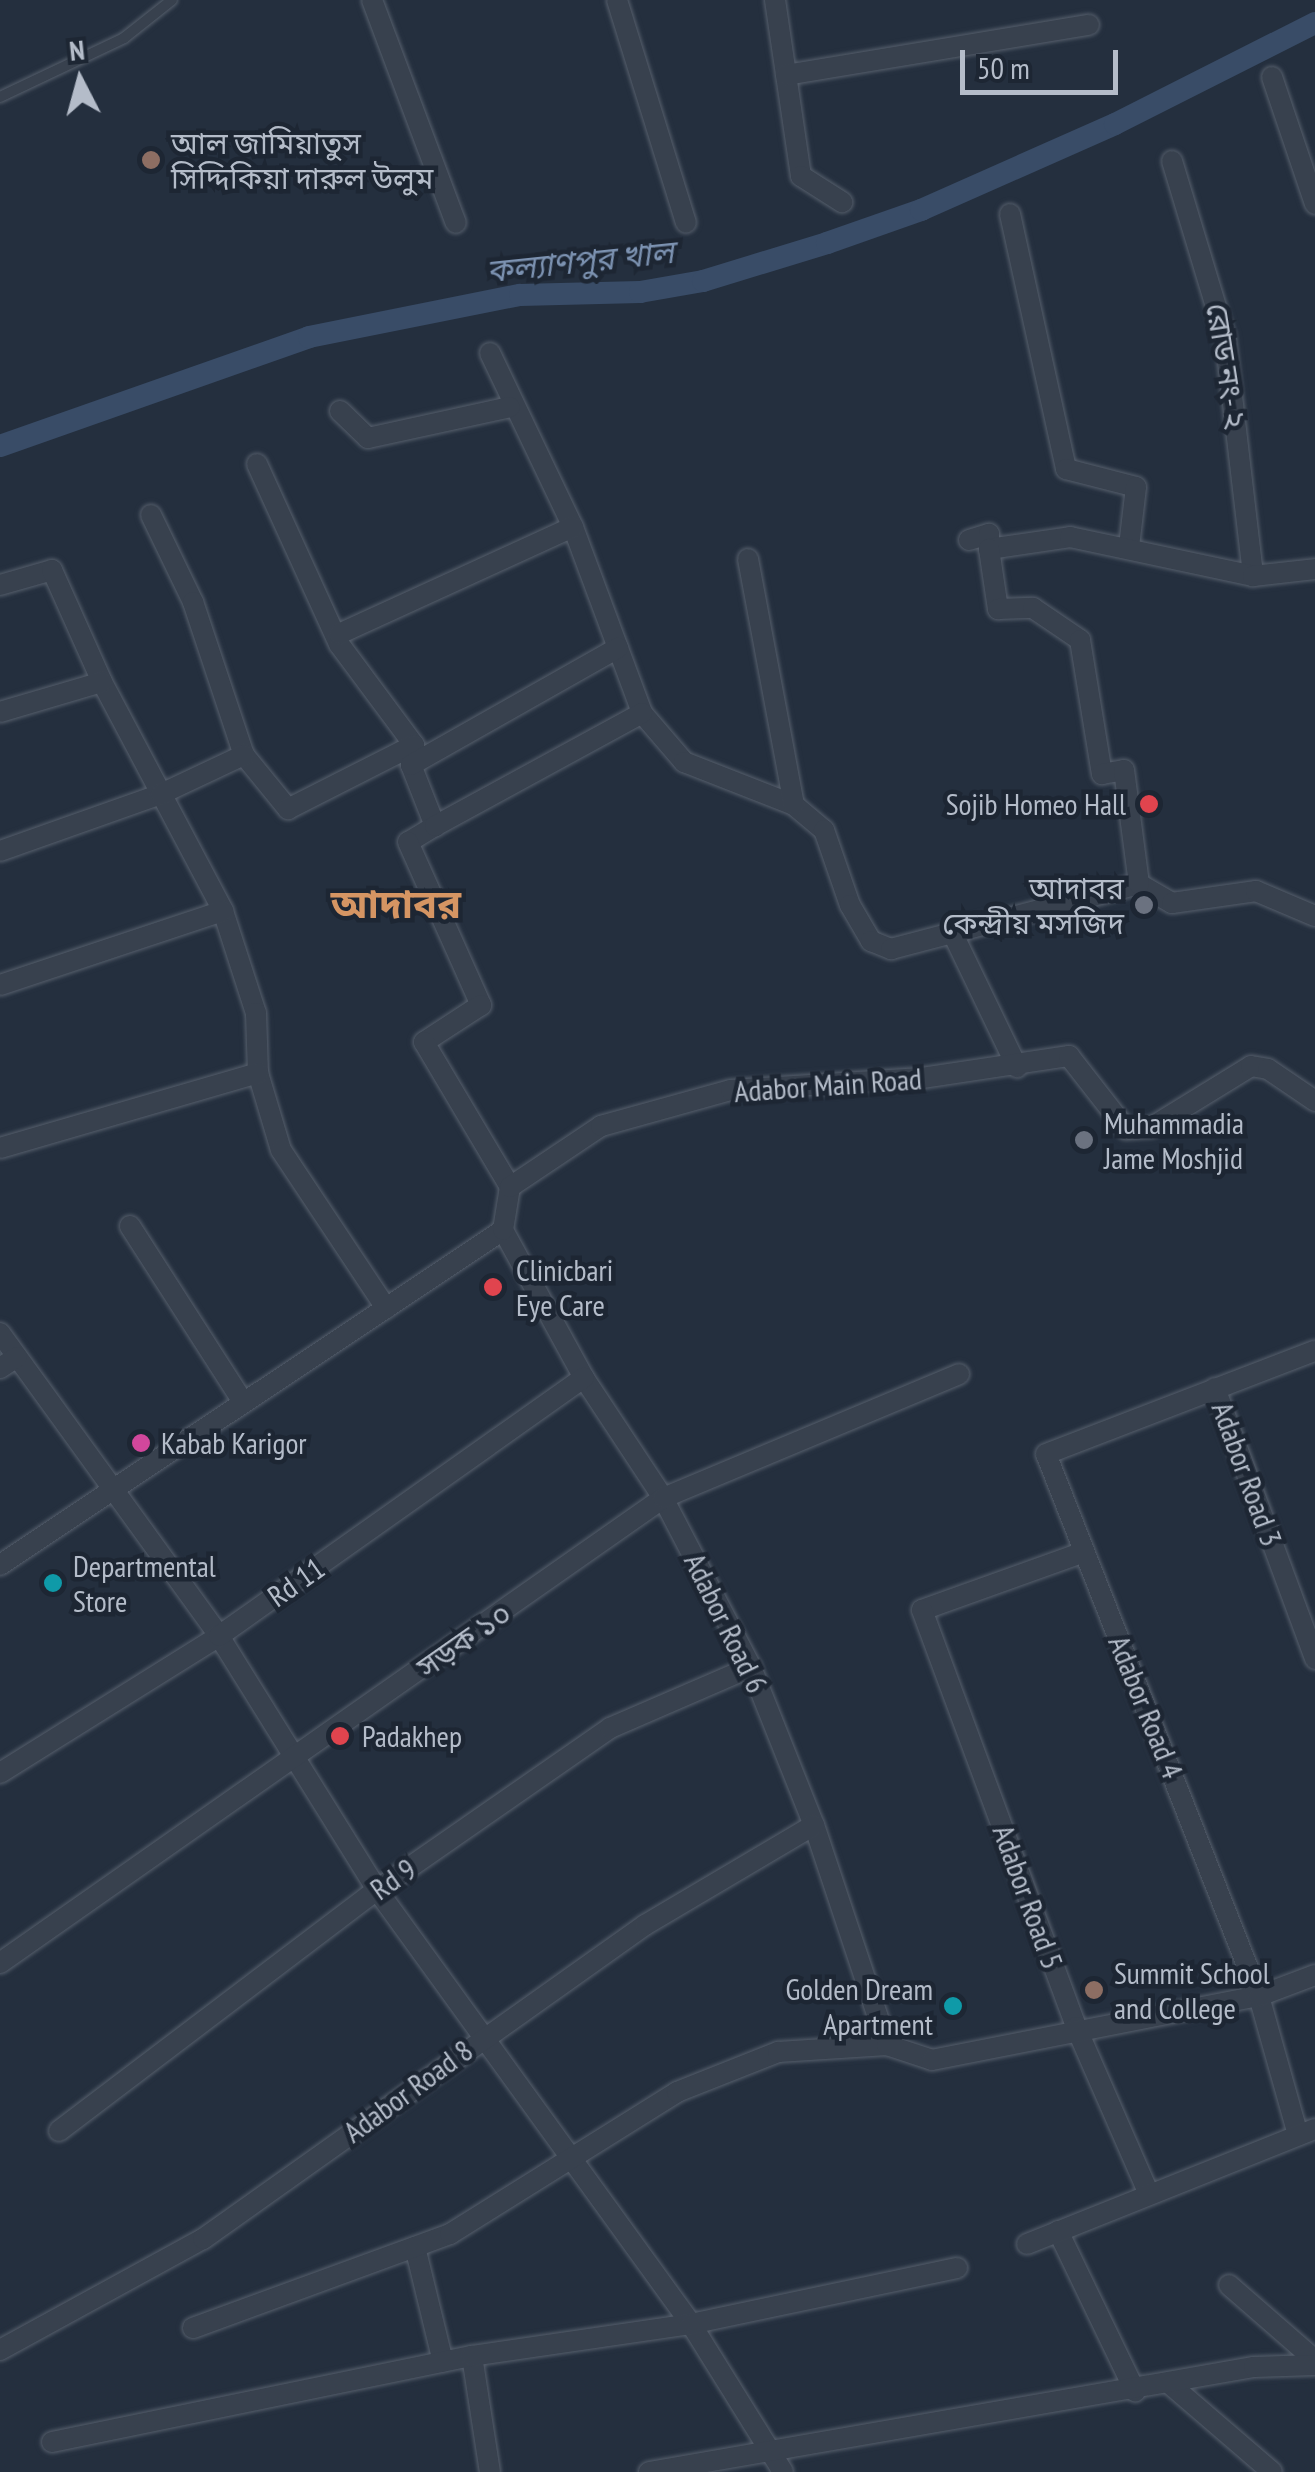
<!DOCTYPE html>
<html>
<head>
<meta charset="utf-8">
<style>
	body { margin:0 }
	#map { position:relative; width:1315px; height:2472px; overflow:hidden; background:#242f3e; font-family:"PT Sans Narrow","Noto Sans Bengali",sans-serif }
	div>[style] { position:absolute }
	.canal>* { height:22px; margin:-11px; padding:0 11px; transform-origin:11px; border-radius:11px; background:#394c67 }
	.roads { filter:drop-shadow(0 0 2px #565f6c) drop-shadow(0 0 2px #565f6c) }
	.service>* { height:10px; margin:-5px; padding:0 5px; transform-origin:5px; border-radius:5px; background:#38414e }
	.minor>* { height:20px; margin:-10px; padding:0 10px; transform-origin:10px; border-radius:10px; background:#38414e }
	.dots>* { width:28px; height:28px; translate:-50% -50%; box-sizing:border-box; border:5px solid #1d2633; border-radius:50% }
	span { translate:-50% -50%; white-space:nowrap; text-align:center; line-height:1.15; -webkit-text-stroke:9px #1d2633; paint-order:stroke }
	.poi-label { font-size:30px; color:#b4bcc9 }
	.left { translate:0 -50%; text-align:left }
	.right { translate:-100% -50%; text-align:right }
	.street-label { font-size:30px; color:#b4bcc9 }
	.water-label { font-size:32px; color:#7c92b1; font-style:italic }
	.district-label { font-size:40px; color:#d59563; font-weight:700 }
	.north { position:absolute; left:30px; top:30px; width:100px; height:100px; -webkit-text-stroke:8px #1d2633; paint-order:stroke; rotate:354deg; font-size:28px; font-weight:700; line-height:40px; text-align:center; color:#b4bcc9 }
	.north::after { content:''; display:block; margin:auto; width:35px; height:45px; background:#b4bcc9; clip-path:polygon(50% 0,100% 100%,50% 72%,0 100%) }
	.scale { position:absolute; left:960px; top:50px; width:158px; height:45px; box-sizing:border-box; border:5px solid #b4bcc9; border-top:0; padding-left:12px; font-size:30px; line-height:35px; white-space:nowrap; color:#b4bcc9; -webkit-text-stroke:8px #1d2633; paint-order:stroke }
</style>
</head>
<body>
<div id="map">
	<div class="canal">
		<div style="left:0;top:446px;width:328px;rotate:-19.4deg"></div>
		<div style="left:309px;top:337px;width:215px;rotate:-11.3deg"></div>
		<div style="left:520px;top:295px;width:120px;rotate:-1.4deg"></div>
		<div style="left:640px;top:292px;width:64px;rotate:-9.9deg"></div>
		<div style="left:703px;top:281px;width:130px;rotate:-17deg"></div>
		<div style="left:827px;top:243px;width:100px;rotate:-19.3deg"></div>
		<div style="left:921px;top:210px;width:212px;rotate:-23.9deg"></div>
		<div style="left:1115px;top:124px;width:224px;rotate:-26.8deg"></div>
	</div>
	<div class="roads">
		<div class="service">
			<div style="left:0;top:97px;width:137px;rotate:-25.4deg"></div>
			<div style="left:124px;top:38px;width:61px;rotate:-38.4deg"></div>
		</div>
		<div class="minor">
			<div style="left:372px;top:0;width:238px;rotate:69.4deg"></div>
			<div style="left:617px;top:0;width:233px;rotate:72.8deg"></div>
			<div style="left:775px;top:0;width:178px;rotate:81.6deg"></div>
			<div style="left:801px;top:176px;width:49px;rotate:32.4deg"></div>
			<div style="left:786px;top:75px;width:307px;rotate:-9.4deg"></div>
			<div style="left:1272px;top:77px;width:134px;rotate:71.3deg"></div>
			<div style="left:1172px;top:161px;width:183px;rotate:73.2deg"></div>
			<div style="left:1225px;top:336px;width:242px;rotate:83.3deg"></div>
			<div style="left:1010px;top:214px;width:261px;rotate:77.6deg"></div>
			<div style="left:1066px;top:469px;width:72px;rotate:14.4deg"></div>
			<div style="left:1136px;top:487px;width:60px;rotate:96.7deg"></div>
			<div style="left:490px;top:353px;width:193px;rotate:64.5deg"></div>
			<div style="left:573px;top:527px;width:198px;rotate:69.6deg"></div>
			<div style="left:642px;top:713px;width:65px;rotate:49.4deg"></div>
			<div style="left:684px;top:762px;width:118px;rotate:21.4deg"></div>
			<div style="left:794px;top:805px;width:39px;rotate:40deg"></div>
			<div style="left:824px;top:830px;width:79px;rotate:70.9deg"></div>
			<div style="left:850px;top:905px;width:42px;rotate:59.7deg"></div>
			<div style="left:871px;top:941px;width:22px;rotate:22deg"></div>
			<div style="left:891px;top:949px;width:256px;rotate:-14.7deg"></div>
			<div style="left:1139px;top:884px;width:38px;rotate:30deg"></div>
			<div style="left:1172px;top:903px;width:85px;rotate:-8.1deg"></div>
			<div style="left:1256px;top:891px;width:64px;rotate:23deg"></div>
			<div style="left:340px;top:411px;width:39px;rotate:44deg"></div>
			<div style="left:368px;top:438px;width:145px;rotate:-12.3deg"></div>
			<div style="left:257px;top:464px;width:198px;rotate:65.5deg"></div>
			<div style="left:339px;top:644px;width:126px;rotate:53.4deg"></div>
			<div style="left:414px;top:745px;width:20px;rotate:99deg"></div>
			<div style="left:411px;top:765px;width:66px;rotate:68.5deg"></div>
			<div style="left:435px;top:826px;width:31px;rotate:149deg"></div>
			<div style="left:408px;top:842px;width:179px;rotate:65.9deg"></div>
			<div style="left:481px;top:1005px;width:68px;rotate:147deg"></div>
			<div style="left:424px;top:1042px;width:169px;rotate:59.3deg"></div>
			<div style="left:151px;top:515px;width:97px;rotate:64.2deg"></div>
			<div style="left:193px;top:602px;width:161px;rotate:71.6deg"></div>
			<div style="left:244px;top:755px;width:70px;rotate:50.8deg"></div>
			<div style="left:288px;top:809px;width:141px;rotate:-26.9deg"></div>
			<div style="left:969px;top:540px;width:21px;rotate:-17deg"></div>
			<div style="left:989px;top:534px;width:15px;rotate:90deg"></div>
			<div style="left:989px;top:549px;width:82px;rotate:-8.4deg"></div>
			<div style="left:1070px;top:537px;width:187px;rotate:12deg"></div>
			<div style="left:1253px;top:576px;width:62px;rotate:-6.4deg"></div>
			<div style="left:989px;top:549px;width:61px;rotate:81.5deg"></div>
			<div style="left:998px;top:609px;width:35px;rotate:-2deg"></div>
			<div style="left:1033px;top:608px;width:57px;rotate:34.2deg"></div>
			<div style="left:1080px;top:640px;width:136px;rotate:80.7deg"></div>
			<div style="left:1102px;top:774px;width:22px;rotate:-10deg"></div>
			<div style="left:1124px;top:770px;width:115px;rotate:82.5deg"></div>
			<div style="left:748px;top:559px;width:250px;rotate:79.4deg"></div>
			<div style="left:0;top:585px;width:54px;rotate:-16.1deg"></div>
			<div style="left:52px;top:570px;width:123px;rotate:65.9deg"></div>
			<div style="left:102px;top:682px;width:259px;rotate:62.1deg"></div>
			<div style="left:223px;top:911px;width:107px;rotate:72.1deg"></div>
			<div style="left:256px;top:1013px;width:60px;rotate:88.1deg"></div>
			<div style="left:258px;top:1073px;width:80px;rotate:73.4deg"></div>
			<div style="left:281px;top:1150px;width:190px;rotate:56.4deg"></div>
			<div style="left:339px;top:634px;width:257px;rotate:-24.6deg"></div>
			<div style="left:0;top:712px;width:106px;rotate:-16.4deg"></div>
			<div style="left:411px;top:765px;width:238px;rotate:-29.5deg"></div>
			<div style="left:435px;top:826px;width:236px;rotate:-28.6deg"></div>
			<div style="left:0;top:851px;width:171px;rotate:-19.5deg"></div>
			<div style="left:161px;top:794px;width:92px;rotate:-25.2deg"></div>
			<div style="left:953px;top:934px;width:148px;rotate:64.3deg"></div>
			<div style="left:0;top:985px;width:235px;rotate:-18.4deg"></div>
			<div style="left:0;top:1148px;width:269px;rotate:-16.2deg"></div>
			<div style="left:130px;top:1226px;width:209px;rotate:57.3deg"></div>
			<div style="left:503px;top:1230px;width:169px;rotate:61.3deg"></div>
			<div style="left:584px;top:1378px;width:144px;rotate:56.6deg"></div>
			<div style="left:663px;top:1498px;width:191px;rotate:62.5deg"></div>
			<div style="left:751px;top:1667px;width:170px;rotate:68.3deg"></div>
			<div style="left:814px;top:1825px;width:232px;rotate:71.6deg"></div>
			<div style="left:0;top:1333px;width:374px;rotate:54.1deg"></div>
			<div style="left:219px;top:1636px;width:299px;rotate:58.1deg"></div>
			<div style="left:377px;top:1890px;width:536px;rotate:54.11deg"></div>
			<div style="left:691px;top:2324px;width:174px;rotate:58.1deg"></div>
			<div style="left:0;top:1368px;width:20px;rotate:-33deg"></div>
			<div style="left:1215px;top:1388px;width:289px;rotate:69.7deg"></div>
			<div style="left:1084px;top:1552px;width:172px;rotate:160.3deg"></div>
			<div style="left:922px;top:1610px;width:445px;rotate:69.7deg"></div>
			<div style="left:1076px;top:2027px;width:180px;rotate:66.4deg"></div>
			<div style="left:0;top:1565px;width:604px;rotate:-33.66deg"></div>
			<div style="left:503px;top:1230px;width:44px;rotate:-80.8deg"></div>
			<div style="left:510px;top:1187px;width:110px;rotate:-33.8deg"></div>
			<div style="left:601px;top:1126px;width:135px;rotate:-15.5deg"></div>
			<div style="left:731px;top:1090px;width:191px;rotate:-3.6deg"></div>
			<div style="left:922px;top:1078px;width:149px;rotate:-8.5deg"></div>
			<div style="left:1069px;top:1056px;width:93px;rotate:52deg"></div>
			<div style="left:1126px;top:1129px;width:26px;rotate:-4deg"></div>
			<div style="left:1152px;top:1127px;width:116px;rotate:-31.6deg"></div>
			<div style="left:1251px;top:1066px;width:17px;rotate:10deg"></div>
			<div style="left:1268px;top:1069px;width:57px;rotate:34.2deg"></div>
			<div style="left:0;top:1773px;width:258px;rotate:-32deg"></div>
			<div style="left:219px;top:1636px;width:447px;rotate:-35.3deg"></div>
			<div style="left:0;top:1963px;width:810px;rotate:-35.04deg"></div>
			<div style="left:663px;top:1498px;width:321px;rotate:-22.7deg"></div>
			<div style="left:59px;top:2131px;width:399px;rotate:-37.2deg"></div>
			<div style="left:377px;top:1890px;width:284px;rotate:-34.8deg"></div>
			<div style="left:610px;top:1728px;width:154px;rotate:-23.4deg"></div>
			<div style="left:1298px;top:2135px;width:144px;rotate:-105.7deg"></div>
			<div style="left:1259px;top:1996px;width:582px;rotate:-111.45deg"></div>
			<div style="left:1046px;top:1454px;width:288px;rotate:-21deg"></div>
			<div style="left:1058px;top:2231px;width:178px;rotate:64.3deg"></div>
			<div style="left:1027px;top:2244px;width:310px;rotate:-21.8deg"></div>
			<div style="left:415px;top:2247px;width:118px;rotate:76.3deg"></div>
			<div style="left:1229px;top:2285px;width:114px;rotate:41.1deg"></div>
			<div style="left:193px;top:2328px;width:274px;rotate:-20.1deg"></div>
			<div style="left:450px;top:2234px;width:268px;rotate:-32deg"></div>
			<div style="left:677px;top:2092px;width:109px;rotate:-21.6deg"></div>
			<div style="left:778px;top:2052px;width:109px;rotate:-3.7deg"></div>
			<div style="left:887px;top:2045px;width:47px;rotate:18.4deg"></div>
			<div style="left:932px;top:2060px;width:333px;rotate:-11.1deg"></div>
			<div style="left:1259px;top:1996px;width:60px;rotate:-20.6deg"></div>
			<div style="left:0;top:2350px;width:231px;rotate:-28.7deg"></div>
			<div style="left:203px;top:2239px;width:542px;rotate:-35.39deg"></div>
			<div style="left:645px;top:1925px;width:196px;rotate:-30.6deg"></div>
			<div style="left:472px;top:2356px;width:117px;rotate:81.2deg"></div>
			<div style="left:1171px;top:2385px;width:133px;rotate:40.7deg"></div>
			<div style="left:52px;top:2442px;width:429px;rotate:-11.6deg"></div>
			<div style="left:472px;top:2356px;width:221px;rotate:-8.3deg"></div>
			<div style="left:691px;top:2324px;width:272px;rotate:-11.9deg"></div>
			<div style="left:649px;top:2472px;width:614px;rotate:-9.85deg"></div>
			<div style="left:1254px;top:2367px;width:61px;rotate:-1.9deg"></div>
		</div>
	</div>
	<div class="dots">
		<div style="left:151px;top:160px;background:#8d6e63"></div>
		<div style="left:1149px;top:804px;background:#e0444e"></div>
		<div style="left:1144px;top:905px;background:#6b7280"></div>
		<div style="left:1084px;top:1140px;background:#6b7280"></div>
		<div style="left:493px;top:1287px;background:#e0444e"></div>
		<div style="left:141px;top:1443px;background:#d1479c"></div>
		<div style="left:53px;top:1583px;background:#0f9aa8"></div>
		<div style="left:340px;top:1736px;background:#e0444e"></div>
		<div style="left:1094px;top:1990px;background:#8d6e63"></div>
		<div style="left:953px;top:2006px;background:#0f9aa8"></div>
	</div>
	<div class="poi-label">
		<span class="left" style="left:171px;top:160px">আল জামিয়াতুস<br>সিদ্দিকিয়া দারুল উলুম</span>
		<span class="right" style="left:1126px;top:804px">Sojib Homeo Hall</span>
		<span class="right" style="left:1124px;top:905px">আদাবর<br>কেন্দ্রীয় মসজিদ</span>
		<span class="left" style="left:1104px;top:1140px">Muhammadia<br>Jame Moshjid</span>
		<span class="left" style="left:516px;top:1287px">Clinicbari<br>Eye Care</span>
		<span class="left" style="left:161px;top:1443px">Kabab Karigor</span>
		<span class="left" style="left:73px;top:1583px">Departmental<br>Store</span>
		<span class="left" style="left:362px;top:1736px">Padakhep</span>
		<span class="left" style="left:1114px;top:1990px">Summit School<br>and College</span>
		<span class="right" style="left:933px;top:2006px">Golden Dream<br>Apartment</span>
	</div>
	<div class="street-label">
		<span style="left:1227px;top:366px;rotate:81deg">রোড নং- ২</span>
		<span style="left:828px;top:1085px;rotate:-4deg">Adabor Main Road</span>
		<span style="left:1247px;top:1474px;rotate:70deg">Adabor Road 3</span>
		<span style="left:296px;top:1582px;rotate:-35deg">Rd 11</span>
		<span style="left:726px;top:1623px;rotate:64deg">Adabor Road 6</span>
		<span style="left:464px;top:1640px;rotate:-35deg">সড়ক ১০</span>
		<span style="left:1146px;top:1707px;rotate:68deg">Adabor Road 4</span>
		<span style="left:393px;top:1879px;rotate:-35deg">Rd 9</span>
		<span style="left:1028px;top:1897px;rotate:70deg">Adabor Road 5</span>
		<span style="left:408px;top:2091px;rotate:-36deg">Adabor Road 8</span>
	</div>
	<div class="water-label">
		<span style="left:580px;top:261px;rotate:-6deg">কল্যাণপুর খাল</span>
	</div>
	<div class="district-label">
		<span style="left:396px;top:903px">আদাবর</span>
	</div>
	<div class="north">N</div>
	<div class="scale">50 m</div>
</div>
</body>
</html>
